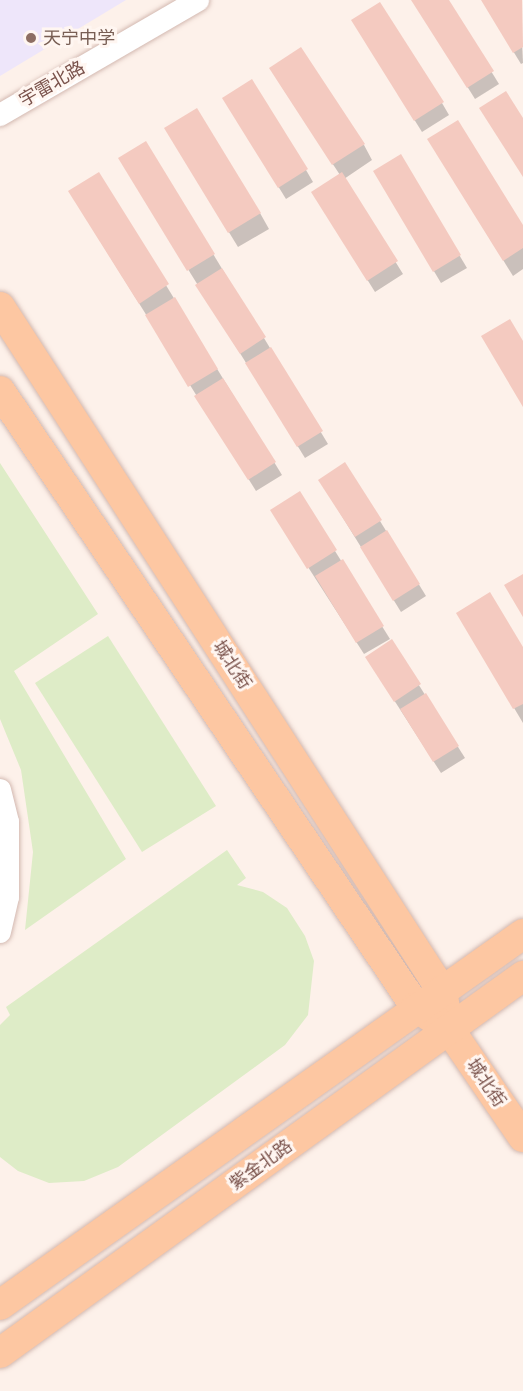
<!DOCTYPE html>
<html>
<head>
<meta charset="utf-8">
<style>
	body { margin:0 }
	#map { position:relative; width:523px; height:1391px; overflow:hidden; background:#fdf1ea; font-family:"Fira Sans","Noto Sans SC",sans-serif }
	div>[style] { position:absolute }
	.education>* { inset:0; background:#eee6fa }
	.green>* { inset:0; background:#deecc7 }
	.shadow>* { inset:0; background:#0003 }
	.building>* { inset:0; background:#f4cac0 }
	.roads { filter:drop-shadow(0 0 2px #d3b9b1) drop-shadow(0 0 2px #d3b9b1) }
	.minor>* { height:22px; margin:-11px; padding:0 11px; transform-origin:11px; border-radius:11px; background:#fff }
	.major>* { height:30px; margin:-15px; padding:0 15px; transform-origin:15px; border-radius:15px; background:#fdc7a2 }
	.dots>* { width:16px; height:16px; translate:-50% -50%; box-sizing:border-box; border:3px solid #fff6f1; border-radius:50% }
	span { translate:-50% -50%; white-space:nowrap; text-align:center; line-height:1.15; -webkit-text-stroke:6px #fff6f1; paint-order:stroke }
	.education-label { font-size:18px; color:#785e54 }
	.left { translate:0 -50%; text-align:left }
	.street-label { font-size:18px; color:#7a524b }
</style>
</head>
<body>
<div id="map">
	<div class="education">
		<div style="clip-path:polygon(0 0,126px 0,0 76px)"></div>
	</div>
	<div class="green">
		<div style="clip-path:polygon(0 463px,98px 614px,14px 671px,126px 859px,25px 930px,33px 852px,21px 770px,0 719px)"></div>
		<div style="clip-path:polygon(108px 636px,216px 806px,142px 852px,35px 683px)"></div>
		<div style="clip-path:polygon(227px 850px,246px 878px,237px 885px,263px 892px,287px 908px,305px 936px,314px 961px,308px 1015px,285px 1045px,118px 1167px,84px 1181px,49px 1183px,18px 1171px,0 1157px,0 1025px,10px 1015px,6px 1007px)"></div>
	</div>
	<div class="shadow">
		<div style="clip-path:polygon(413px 0,447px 0,499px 84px,475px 99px)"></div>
		<div style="clip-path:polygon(482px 0,520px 0,523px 63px,521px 64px)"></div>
		<div style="clip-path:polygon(360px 33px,442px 103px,449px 115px,422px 132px)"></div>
		<div style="clip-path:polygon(280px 84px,364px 145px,372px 160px,344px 179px,403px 274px,375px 292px,320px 204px,340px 175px)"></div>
		<div style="clip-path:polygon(231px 110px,306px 170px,313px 182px,286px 199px)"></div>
		<div style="clip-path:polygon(146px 143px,328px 444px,305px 458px,129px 174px)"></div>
		<div style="clip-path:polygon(175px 144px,260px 213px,269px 229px,238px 247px)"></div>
		<div style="clip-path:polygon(438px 155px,523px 228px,523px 269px,513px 276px)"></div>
		<div style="clip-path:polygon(400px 156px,467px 268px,441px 283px,375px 172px)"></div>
		<div style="clip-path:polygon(98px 174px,282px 475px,256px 491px,79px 207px)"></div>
		<div style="clip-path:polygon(327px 492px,380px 521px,426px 596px,401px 612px)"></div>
		<div style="clip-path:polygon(279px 522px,335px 551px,390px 639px,364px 654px)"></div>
		<div style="clip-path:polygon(458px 614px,523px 650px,523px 723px)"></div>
		<div style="clip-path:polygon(391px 641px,465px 758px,441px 773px,374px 669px)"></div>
	</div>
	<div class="building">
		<div style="clip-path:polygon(411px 0,449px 0,494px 71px,467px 88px)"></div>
		<div style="clip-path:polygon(481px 0,522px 0,523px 47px,513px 53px)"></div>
		<div style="clip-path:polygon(380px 2px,444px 102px,414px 121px,351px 20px)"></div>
		<div style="clip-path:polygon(301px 47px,365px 144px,332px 165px,269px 68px)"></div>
		<div style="clip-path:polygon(252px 79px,308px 169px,278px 188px,222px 98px)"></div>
		<div style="clip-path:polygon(506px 91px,523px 118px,523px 177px,479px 108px)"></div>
		<div style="clip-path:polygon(197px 108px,261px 213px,228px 233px,164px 128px)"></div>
		<div style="clip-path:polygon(458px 120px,523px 225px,523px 248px,503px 261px,427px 139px)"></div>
		<div style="clip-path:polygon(146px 141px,215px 254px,187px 271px,118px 158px)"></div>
		<div style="clip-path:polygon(401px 154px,461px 255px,433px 272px,373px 171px)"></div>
		<div style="clip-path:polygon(99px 172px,169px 284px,139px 304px,68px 191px)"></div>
		<div style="clip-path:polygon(342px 172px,398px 261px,367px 281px,311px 192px)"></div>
		<div style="clip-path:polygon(222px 268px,266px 337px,240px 354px,195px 285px)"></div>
		<div style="clip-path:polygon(175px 297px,218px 369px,188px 387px,145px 315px)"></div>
		<div style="clip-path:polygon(510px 319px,523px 341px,523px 407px,481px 336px)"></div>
		<div style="clip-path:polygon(271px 347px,323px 431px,297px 447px,245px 363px)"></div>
		<div style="clip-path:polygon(223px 378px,276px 462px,248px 480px,194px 396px)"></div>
		<div style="clip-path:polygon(345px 462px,382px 520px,355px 537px,318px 480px)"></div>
		<div style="clip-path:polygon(300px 491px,337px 550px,307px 569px,270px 510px)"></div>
		<div style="clip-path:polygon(387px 530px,420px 584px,393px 601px,360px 547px)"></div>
		<div style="clip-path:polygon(343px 559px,384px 626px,356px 643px,315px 576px)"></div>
		<div style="clip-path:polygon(523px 574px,523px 617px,504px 585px)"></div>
		<div style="clip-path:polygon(490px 592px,523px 647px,523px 704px,513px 709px,456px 613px)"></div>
		<div style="clip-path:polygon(392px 639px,421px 684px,394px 702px,365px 657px)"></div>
		<div style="clip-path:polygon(426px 693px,459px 746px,433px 762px,400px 709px)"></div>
	</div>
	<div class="roads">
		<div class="minor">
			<div style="left:0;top:115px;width:229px;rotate:-30.1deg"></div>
			<div style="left:0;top:790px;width:33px;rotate:76deg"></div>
			<div style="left:8px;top:822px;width:75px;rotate:90deg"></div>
			<div style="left:8px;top:897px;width:36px;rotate:103deg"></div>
		</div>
		<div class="major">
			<div style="left:0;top:307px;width:814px;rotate:57.13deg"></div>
			<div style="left:442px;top:991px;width:39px;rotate:80deg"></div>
			<div style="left:0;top:391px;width:743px;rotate:55.97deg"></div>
			<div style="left:416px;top:1007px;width:40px;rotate:34deg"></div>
			<div style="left:449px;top:1029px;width:131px;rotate:55.6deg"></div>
			<div style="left:0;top:1305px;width:641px;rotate:-35.35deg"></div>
			<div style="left:0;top:1353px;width:645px;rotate:-35.79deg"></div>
		</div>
	</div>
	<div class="dots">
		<div style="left:31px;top:38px;background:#8d6e63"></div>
	</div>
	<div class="education-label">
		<span class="left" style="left:43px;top:38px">天宁中学</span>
	</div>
	<div class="street-label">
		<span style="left:52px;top:84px;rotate:-30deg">宇雷北路</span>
		<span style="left:232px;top:665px;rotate:57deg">城北街</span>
		<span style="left:486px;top:1083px;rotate:56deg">城北街</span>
		<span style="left:261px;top:1165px;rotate:-36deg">紫金北路</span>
	</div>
</div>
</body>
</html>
